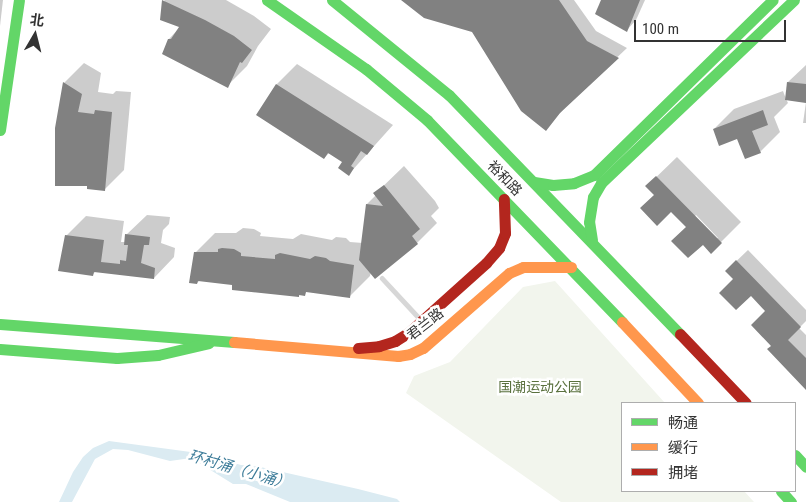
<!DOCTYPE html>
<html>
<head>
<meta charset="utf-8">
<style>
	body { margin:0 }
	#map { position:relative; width:806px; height:502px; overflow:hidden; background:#fff; font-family:"Roboto Condensed","Noto Sans SC",sans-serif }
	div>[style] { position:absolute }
	.green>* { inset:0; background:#f2f5ed }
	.water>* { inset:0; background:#dbebf2 }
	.shadow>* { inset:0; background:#0003 }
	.building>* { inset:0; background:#818181 }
	.lane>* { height:4.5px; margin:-2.25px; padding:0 2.25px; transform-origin:2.25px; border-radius:2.25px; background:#d7d7d7 }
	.fast>* { height:11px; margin:-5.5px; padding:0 5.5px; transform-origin:5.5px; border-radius:5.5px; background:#63d668 }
	.slow>* { height:11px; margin:-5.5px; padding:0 5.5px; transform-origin:5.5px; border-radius:5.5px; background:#ff974d }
	.jam>* { height:11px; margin:-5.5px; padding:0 5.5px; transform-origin:5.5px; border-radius:5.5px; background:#b3261e }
	span { translate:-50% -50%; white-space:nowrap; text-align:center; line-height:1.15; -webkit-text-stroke:5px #fff; paint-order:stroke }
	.street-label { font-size:14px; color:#333 }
	.park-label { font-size:14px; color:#5a713e }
	.water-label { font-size:15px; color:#3d7c99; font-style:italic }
	.legend { position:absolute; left:621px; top:402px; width:175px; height:90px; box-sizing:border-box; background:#fff; border:1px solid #adadad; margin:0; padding:6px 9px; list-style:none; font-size:15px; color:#333 }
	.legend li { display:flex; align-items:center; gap:10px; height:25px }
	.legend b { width:25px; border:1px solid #adadad }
	.north { position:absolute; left:10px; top:10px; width:50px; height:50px; -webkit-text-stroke:4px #fff; paint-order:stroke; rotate:8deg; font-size:14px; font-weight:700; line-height:20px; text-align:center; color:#333 }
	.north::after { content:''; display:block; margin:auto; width:18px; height:22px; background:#333; clip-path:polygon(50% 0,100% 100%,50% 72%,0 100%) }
	.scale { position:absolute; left:634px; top:20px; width:152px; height:22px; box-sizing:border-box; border:2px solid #333; border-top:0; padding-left:6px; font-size:15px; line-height:18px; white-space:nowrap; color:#333; -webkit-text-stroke:4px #fff; paint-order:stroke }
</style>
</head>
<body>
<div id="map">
	<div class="green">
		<div style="clip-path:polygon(555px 281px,665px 403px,622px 403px,622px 491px,744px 491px,754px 502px,561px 502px,406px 393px,414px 376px,450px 362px,523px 287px)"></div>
	</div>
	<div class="water">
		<div style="clip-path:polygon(109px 441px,198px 453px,241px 465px,256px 466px,358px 489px,397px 499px,400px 502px,290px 502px,246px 484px,233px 484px,191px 458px,170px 461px,128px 450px,113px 449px,95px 459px,72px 502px,59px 502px,73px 472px,83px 457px,93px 448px)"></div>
	</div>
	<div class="shadow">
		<div style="clip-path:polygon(0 0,3px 0,0 26px)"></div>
		<div style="clip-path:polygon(164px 0,226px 0,254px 16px,271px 29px,258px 46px,247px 66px,227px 86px,169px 39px,181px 26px)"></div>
		<div style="clip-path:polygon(404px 0,574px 0,596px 31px,627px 48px,567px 105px,546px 129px,473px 31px)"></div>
		<div style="clip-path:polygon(602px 0,645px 0,636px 20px,627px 30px)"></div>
		<div style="clip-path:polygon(84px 63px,101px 73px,98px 92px,113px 94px,116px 91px,131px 92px,124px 170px,104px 190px,64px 83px)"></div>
		<div style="clip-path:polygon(297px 64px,393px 125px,349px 174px,344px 162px,330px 152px,324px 158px,257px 115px,277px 84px)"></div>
		<div style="clip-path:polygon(806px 65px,806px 123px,803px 123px,806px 102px,786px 99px,788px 103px,774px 117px,780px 132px,760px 152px,738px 138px,714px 129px,734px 109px,783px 91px,786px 99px,788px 82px)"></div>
		<div style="clip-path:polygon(evenodd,677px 157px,741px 222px,711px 252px,647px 186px,677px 157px,696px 215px,718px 238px,716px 239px,694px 217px,696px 215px)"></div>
		<div style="clip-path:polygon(404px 166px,435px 201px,439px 208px,431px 216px,437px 223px,417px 243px,375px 277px,371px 272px,370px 276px,350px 296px,308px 291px,298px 296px,234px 284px,200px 280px,197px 283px,195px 253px,215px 233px,236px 233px,243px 228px,254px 229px,261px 233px,260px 236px,293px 239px,301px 234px,332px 240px,336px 237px,346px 238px,350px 242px,363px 243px,367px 204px,376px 195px,375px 194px)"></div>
		<div style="clip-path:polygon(147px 215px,170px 217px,169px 224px,163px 230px,161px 243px,175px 248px,174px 257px,154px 278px,96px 271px,93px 274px,66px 236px,86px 216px,124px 221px,121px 242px,125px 242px,126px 235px)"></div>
		<div style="clip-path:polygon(748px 250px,806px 310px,806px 321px,799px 328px,806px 335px,806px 388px,772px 346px,767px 311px,726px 271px)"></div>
	</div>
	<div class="building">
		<div style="clip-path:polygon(162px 0,205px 20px,234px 36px,252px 50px,242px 63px,240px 62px,228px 88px,162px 54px,168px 39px,171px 39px,179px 27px,160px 20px)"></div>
		<div style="clip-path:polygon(401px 0,559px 0,587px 41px,619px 58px,560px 113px,546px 131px,521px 111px,472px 32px,424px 18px)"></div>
		<div style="clip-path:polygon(601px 0,640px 0,627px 32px,595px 14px)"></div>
		<div style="clip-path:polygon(63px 82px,82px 94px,78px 112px,94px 114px,95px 110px,112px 112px,105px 191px,87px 189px,87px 186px,55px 186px,55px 128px)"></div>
		<div style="clip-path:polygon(787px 82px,806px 84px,806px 103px,785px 100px)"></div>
		<div style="clip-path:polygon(276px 84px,374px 146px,367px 155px,361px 151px,351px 166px,354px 168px,349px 176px,338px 168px,342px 162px,328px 153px,324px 159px,256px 115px)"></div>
		<div style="clip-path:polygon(763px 110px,768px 125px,752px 131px,761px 153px,745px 159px,737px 139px,719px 146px,713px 129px)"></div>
		<div style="clip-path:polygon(656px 176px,722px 243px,711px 254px,703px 245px,688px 258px,671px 241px,686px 227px,671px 212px,657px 226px,640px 208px,654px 195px,645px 186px)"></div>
		<div style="clip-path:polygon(384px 185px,420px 229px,412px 236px,418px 244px,375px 279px,359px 260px,366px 204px,383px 206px,373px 193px)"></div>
		<div style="clip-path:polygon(125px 234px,150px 237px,149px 245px,144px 245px,141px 263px,155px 268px,154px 279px,94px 272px,93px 276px,58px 271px,65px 235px,104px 240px,101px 262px,120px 264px,120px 260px,126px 261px,128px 245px,124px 245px)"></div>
		<div style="clip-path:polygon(222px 248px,234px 249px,241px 253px,241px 256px,275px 259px,275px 255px,280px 253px,310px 259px,315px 256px,326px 258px,330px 261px,354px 265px,350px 298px,306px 292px,305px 296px,299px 295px,299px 297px,232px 290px,232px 285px,198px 281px,197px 284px,189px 283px,194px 252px,218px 252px,218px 249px)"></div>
		<div style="clip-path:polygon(736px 260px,801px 327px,788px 340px,806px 358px,806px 390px,767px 349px,771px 346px,751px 325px,765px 311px,751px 296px,736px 310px,719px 293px,733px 279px,725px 271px)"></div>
	</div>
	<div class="lane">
		<div style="left:382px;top:278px;width:59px;rotate:47.1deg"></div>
	</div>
	<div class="fast">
		<div style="left:267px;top:0;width:121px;rotate:34.9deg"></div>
		<div style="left:366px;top:69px;width:80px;rotate:39.9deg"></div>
		<div style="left:427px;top:120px;width:281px;rotate:46deg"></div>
		<div style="left:332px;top:0;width:151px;rotate:39.1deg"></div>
		<div style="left:449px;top:95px;width:332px;rotate:46deg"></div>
		<div style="left:0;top:130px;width:131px;rotate:-81.7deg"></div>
		<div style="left:534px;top:182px;width:19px;rotate:9deg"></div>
		<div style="left:553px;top:185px;width:21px;rotate:-5deg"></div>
		<div style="left:574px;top:183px;width:22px;rotate:-22deg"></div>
		<div style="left:594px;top:175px;width:250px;rotate:-44.4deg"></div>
		<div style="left:592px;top:240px;width:18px;rotate:-99deg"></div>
		<div style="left:589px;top:222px;width:25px;rotate:-81deg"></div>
		<div style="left:593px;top:197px;width:16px;rotate:-60deg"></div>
		<div style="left:601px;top:183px;width:266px;rotate:-43.5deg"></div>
		<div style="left:0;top:324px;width:235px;rotate:4.4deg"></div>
		<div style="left:0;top:349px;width:117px;rotate:4.4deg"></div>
		<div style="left:117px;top:358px;width:41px;rotate:-4.2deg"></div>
		<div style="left:158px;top:355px;width:52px;rotate:-13.2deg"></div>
		<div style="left:795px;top:455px;width:16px;rotate:47deg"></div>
		<div style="left:781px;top:491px;width:15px;rotate:48deg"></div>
	</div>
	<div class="slow">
		<div style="left:622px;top:322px;width:111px;rotate:46.8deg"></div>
		<div style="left:234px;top:342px;width:165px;rotate:4.9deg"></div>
		<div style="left:398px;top:356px;width:12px;rotate:-9deg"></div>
		<div style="left:410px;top:354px;width:14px;rotate:-25deg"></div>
		<div style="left:423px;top:348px;width:114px;rotate:-41.1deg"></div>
		<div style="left:509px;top:273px;width:15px;rotate:-23deg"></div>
		<div style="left:523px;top:267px;width:48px"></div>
	</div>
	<div class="jam">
		<div style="left:680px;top:334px;width:95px;rotate:46.3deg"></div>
		<div style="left:358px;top:348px;width:21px;rotate:-5deg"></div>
		<div style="left:379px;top:346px;width:17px;rotate:-17deg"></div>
		<div style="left:395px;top:341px;width:15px;rotate:-32deg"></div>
		<div style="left:408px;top:333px;width:105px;rotate:-41.9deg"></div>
		<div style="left:486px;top:263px;width:20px;rotate:-49deg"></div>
		<div style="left:499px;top:248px;width:16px;rotate:-68deg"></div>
		<div style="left:505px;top:233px;width:34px;rotate:-92deg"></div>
	</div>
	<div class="street-label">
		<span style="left:505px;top:178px;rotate:46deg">裕和路</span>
		<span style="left:425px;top:324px;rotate:-38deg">君兰路</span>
	</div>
	<div class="park-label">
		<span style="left:540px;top:387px">国潮运动公园</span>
	</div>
	<div class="water-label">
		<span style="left:239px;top:470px;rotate:16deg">环村涌（小涌）</span>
	</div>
	<ul class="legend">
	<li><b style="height:6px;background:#63d668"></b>畅通</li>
	<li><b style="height:6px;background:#ff974d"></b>缓行</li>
	<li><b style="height:6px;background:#b3261e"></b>拥堵</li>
	</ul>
	<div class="north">北</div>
	<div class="scale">100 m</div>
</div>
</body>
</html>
